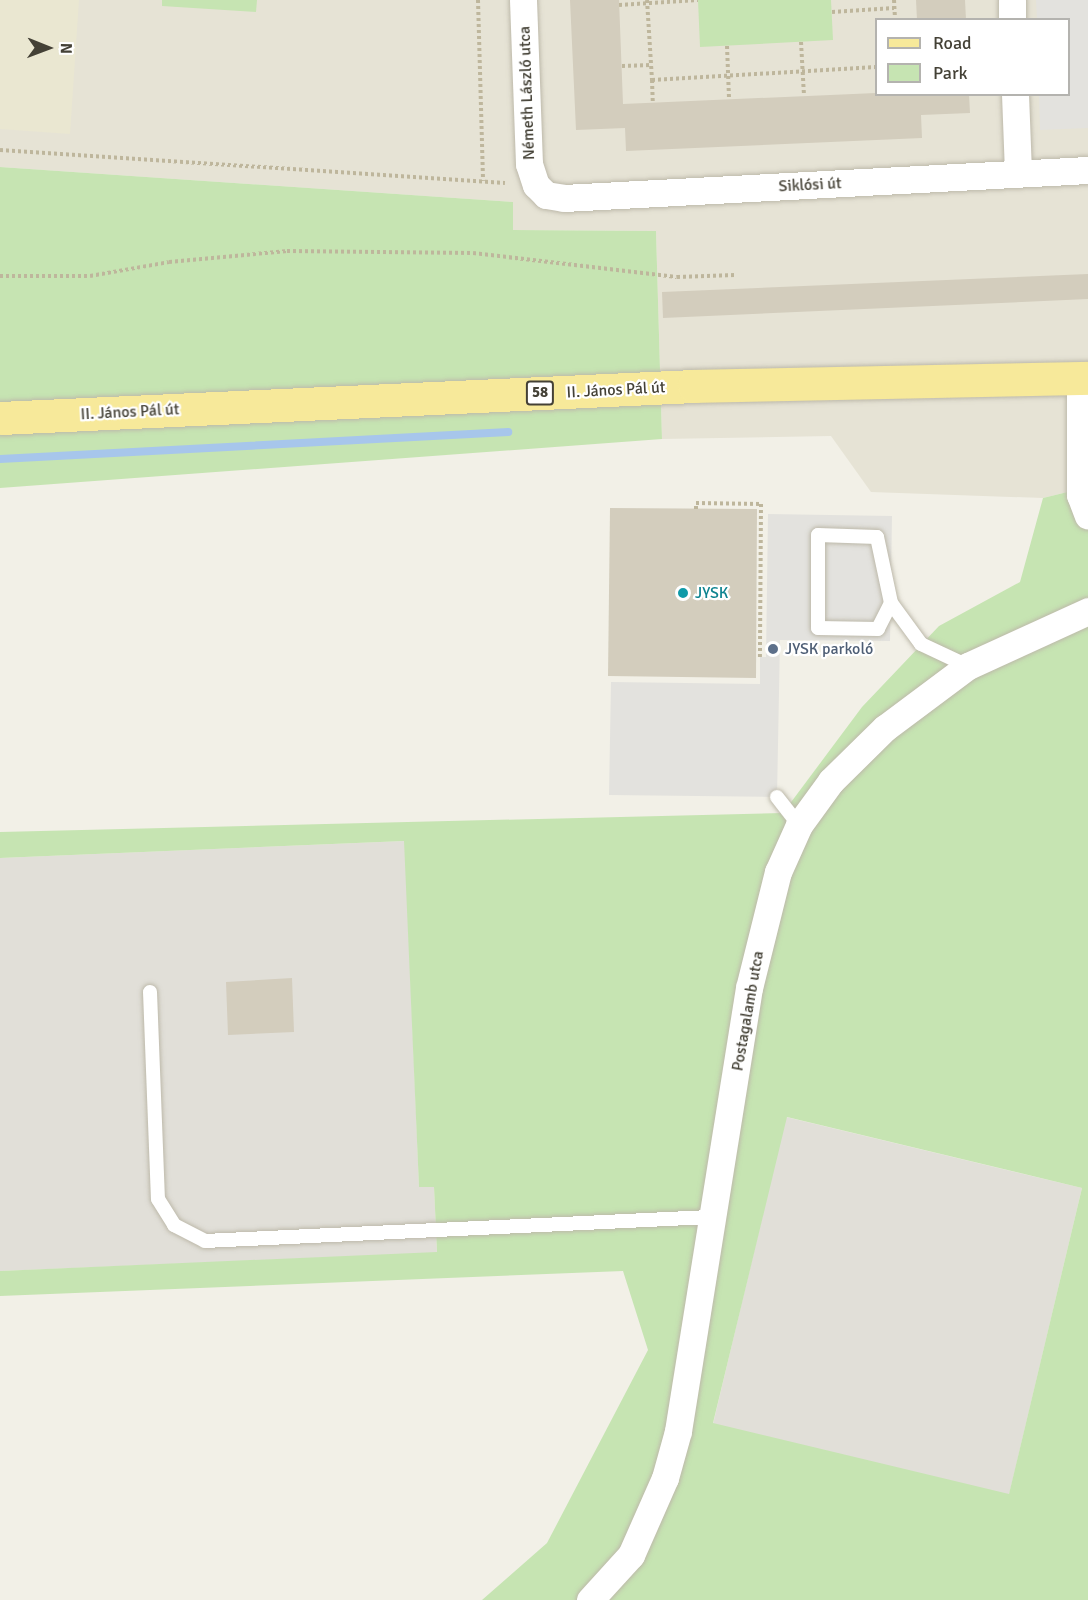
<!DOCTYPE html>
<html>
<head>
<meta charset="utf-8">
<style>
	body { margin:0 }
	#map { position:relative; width:1088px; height:1600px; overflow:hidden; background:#f2f0e7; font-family:Signika,sans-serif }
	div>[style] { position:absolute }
	.residential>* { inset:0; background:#e6e3d5 }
	.industrial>* { inset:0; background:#e1dfd8 }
	.education>* { inset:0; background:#eae7d1 }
	.green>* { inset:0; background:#c6e4b2 }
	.parking>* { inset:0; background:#e3e2de }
	.stream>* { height:8px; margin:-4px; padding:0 4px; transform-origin:4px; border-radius:4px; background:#a7c6eb }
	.building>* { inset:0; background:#d3cdbd }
	.path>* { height:4px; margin-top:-2px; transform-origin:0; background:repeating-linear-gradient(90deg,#beb69c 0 3px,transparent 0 6px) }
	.roads { filter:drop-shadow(0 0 2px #bdb9aa) drop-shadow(0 0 2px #bdb9aa) }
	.service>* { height:14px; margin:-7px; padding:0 7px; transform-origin:7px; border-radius:7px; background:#fff }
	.minor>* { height:27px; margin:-13.5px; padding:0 13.5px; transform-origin:13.5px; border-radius:13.5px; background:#fff }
	.primary>* { height:33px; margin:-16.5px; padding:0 16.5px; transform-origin:16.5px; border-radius:16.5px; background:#f7e99a }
	.dots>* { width:16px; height:16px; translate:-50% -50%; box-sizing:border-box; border:3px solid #fff; border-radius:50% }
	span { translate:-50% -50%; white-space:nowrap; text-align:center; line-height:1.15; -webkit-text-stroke:4.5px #fff; paint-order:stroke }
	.shield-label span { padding:2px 4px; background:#fff; border:2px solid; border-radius:4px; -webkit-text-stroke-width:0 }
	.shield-label { font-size:15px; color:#444136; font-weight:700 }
	.street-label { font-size:16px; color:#444136 }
	.culture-label { font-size:16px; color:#0d838f }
	.left { translate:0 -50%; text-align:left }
	.service-label { font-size:16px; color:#4e5e75 }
	.legend { position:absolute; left:875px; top:18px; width:195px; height:78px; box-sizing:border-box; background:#fff; border:2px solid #b4b3af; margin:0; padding:8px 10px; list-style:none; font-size:18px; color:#444136 }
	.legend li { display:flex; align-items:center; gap:12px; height:30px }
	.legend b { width:30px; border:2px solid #b4b3af }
	.north { position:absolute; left:18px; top:18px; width:60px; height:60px; -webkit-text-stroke:4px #fff; paint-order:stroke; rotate:91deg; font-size:16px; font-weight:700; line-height:24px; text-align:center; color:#444136 }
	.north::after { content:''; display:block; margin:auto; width:21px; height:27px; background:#444136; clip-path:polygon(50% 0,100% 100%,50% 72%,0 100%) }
</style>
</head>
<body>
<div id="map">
	<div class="residential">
		<div style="clip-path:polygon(evenodd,0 0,1088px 0,1088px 487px,1043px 498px,871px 492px,831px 436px,662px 439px,656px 231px,512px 230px,512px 202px,0 167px,0 0,876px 20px,1068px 20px,1068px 94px,876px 94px,876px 20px)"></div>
	</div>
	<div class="industrial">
		<div style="clip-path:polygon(405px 841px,419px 1187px,434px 1186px,437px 1253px,0 1271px,0 858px)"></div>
		<div style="clip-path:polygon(786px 1117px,1082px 1188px,1009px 1495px,713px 1424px)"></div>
	</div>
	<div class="education">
		<div style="clip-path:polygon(0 0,79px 0,70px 134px,0 129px)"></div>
	</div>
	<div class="green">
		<div style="clip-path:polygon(162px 0,257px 0,256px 12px,162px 6px)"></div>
		<div style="clip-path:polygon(698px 0,831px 0,833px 40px,700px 47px)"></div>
		<div style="clip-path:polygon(0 167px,513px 202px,513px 230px,656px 231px,662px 439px,0 488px)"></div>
		<div style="clip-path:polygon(evenodd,1088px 487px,1088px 1600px,482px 1600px,547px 1543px,648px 1350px,623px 1271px,0 1296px,0 1271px,437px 1252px,434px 1187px,419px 1187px,404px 841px,0 858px,0 832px,783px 813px,862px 707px,939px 626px,1020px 582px,1043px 498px,1088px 487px,787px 1117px,1082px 1188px,1009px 1494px,713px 1423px,787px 1117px)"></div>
	</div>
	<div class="parking">
		<div style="clip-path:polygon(1036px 0,1088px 0,1088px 128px,1040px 130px,1039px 95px,1068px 94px,1068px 20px,1037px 19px)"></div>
		<div style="clip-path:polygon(768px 514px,892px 516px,890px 641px,780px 640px,777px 797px,609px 795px,611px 682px,760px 684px,760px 657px,766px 657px)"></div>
	</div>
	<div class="stream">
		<div style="left:0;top:459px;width:509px;rotate:-3.04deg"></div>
	</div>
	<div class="building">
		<div style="clip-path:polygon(570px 0,619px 0,623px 104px,876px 93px,969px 94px,970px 113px,921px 115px,922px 138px,626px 151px,625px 128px,576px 130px)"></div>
		<div style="clip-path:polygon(916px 0,965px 0,966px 20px,917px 20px)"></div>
		<div style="clip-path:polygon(1088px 274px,1088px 299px,663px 318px,662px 292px)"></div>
		<div style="clip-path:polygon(610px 508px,757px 509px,756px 678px,608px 676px)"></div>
		<div style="clip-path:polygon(292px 978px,294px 1032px,228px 1035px,226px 982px)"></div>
	</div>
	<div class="path">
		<div style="left:478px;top:0;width:181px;rotate:88.4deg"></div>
		<div style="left:647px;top:0;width:80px;rotate:86.4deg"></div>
		<div style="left:652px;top:80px;width:224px;rotate:-3.3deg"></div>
		<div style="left:894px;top:0;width:20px;rotate:87deg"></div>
		<div style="left:619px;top:5px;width:79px;rotate:-3.6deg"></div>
		<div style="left:832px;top:12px;width:62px;rotate:-3.7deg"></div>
		<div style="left:801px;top:42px;width:54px;rotate:86.8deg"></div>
		<div style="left:727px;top:46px;width:53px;rotate:87.8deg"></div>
		<div style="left:622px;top:66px;width:29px;rotate:-2deg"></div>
		<div style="left:652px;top:80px;width:23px;rotate:88deg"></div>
		<div style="left:0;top:150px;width:506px;rotate:3.74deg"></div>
		<div style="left:0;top:276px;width:90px"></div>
		<div style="left:90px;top:276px;width:80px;rotate:-10deg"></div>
		<div style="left:169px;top:262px;width:119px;rotate:-5.3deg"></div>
		<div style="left:287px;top:251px;width:186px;rotate:0.6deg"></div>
		<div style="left:473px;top:253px;width:205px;rotate:6.7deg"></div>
		<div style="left:677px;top:277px;width:58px;rotate:-2deg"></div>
		<div style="left:696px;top:509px;width:6px;rotate:-90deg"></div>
		<div style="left:696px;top:503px;width:65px;rotate:0.9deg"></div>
		<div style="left:761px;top:504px;width:153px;rotate:90.4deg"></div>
	</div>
	<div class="roads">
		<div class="service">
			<div style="left:891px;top:603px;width:29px;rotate:117deg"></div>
			<div style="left:878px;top:629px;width:60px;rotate:-179deg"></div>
			<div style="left:818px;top:628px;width:93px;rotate:-90deg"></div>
			<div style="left:818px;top:535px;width:59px;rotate:1.9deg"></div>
			<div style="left:877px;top:537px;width:67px;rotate:78deg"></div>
			<div style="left:891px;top:603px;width:51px;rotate:53.8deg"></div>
			<div style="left:921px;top:644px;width:52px;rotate:25.1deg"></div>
			<div style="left:777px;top:797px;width:36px;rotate:52deg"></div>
			<div style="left:150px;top:992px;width:207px;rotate:87.8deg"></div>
			<div style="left:158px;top:1199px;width:31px;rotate:58deg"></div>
			<div style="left:174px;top:1225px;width:35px;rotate:27deg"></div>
			<div style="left:205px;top:1241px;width:507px;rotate:-2.72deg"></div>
		</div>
		<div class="minor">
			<div style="left:523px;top:0;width:164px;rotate:87.9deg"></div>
			<div style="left:529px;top:164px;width:22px;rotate:72deg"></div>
			<div style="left:536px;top:185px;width:14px;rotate:45deg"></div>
			<div style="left:546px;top:195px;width:18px;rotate:9deg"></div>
			<div style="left:564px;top:198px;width:525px;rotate:-3.06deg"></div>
			<div style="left:1012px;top:0;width:20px;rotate:90deg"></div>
			<div style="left:1015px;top:94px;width:79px;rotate:87.8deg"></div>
			<div style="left:1080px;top:379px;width:116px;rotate:90deg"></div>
			<div style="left:1080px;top:495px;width:22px;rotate:69deg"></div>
			<div style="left:590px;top:1600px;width:61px;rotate:-47.7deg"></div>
			<div style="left:631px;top:1555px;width:84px;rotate:-66.2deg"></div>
			<div style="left:665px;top:1478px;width:49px;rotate:-74.5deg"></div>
			<div style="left:678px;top:1431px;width:449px;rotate:-80.9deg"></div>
			<div style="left:749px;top:988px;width:120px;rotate:-76deg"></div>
			<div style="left:778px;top:872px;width:51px;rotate:-65.9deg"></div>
			<div style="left:799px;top:825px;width:54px;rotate:-54deg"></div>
			<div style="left:831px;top:781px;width:76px;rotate:-44.5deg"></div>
			<div style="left:885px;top:728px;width:104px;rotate:-36.8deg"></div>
			<div style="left:968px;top:666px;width:132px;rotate:-24.6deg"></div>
		</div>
		<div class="primary">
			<div style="left:0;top:418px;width:695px;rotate:-2.64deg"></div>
			<div style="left:694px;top:386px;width:394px;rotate:-1.2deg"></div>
		</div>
	</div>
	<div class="dots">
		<div style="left:683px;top:593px;background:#0f9aa8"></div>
		<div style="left:773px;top:649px;background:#5c6f8a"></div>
	</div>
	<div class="shield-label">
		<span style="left:540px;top:393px">58</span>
	</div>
	<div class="street-label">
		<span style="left:527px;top:93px;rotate:-92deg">Németh László utca</span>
		<span style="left:810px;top:185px;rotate:-3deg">Siklósi út</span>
		<span style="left:616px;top:390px;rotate:-3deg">II. János Pál út</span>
		<span style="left:130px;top:412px;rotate:-3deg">II. János Pál út</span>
		<span style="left:748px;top:1011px;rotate:-80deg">Postagalamb utca</span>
	</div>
	<div class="culture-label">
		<span class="left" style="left:695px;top:593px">JYSK</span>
	</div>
	<div class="service-label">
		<span class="left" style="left:785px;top:649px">JYSK parkoló</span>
	</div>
	<ul class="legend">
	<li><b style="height:8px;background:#f7e99a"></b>Road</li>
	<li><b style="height:16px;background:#c6e4b2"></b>Park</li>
	</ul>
	<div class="north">N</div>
</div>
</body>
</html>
